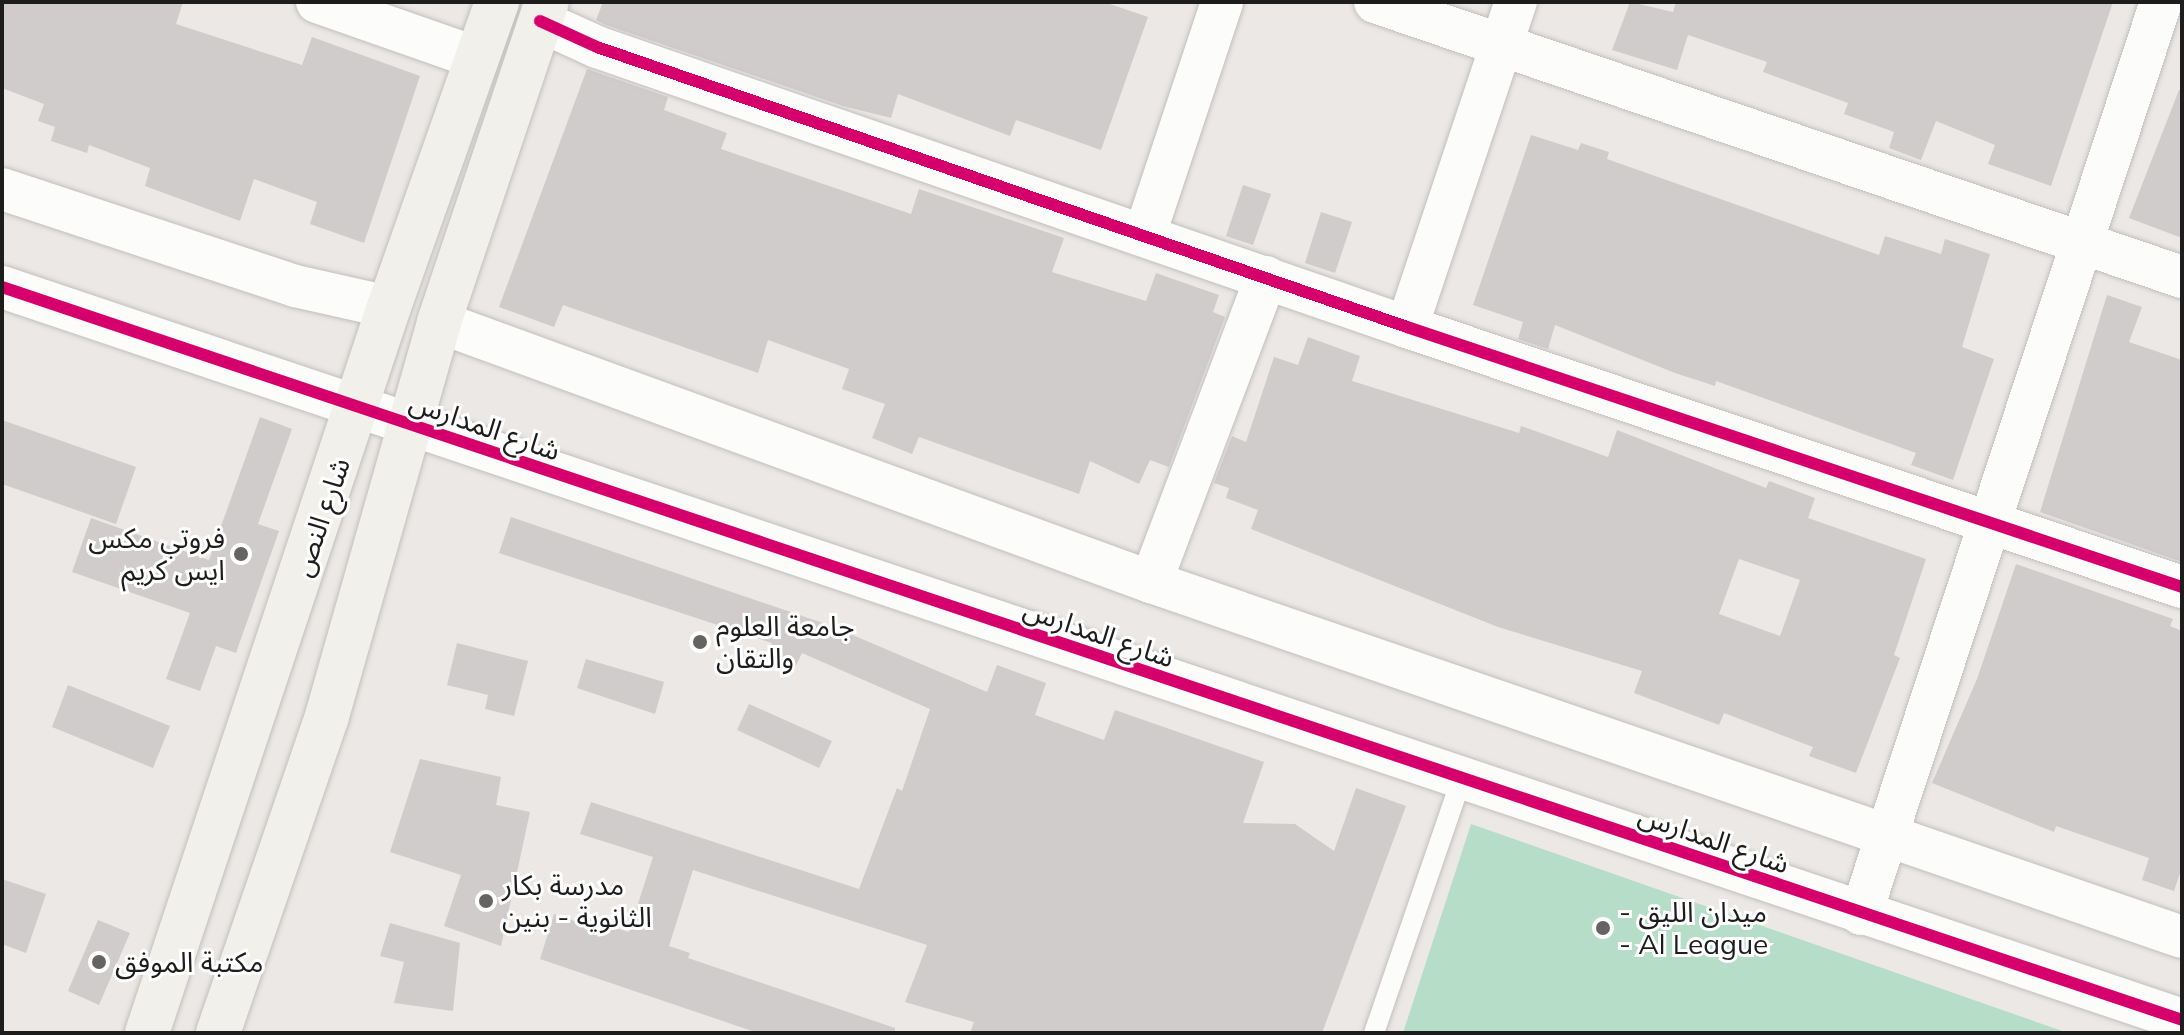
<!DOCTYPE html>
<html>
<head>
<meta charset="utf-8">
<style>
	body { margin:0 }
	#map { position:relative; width:2184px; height:1035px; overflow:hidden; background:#ebe8e5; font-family:Mulish,"Noto Sans Arabic",sans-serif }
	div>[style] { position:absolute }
	.pitch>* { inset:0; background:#b6ddc8 }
	.building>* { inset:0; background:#d0cccb }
	.roads { filter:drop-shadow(0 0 2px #c1bfbe) drop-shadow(0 0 2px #c1bfbe) }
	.service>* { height:20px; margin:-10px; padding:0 10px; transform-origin:10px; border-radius:10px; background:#fcfcfb }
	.minor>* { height:42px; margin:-21px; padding:0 21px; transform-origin:21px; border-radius:21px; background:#fcfcfb }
	.secondary>* { height:44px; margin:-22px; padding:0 22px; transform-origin:22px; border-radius:22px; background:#f2f0ea }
	.cycleway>* { height:12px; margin:-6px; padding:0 6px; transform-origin:6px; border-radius:6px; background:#d6006c }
	.dots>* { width:22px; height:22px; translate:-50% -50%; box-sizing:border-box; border:4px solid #fff; border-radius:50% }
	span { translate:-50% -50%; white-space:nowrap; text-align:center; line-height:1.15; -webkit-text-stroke:6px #fff; paint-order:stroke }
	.street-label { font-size:28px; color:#1d1d1d }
	.poi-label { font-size:28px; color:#1d1d1d }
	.right { translate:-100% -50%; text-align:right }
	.left { translate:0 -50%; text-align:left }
	.frame { position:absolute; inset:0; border:4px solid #1d1d1d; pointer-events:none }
</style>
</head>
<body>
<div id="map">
	<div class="pitch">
		<div style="clip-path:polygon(1471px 824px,2068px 1033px,1403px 1033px)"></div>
	</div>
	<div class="building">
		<div style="clip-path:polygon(2px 2px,183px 2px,176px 24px,302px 65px,312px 37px,420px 76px,364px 243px,310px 224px,317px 202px,254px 179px,240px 221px,145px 186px,150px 168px,89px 145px,87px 153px,51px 141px,55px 127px,38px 121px,44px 104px,2px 88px)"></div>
		<div style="clip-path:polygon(603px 2px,1104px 2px,1148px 17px,1101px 150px,1016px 120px,1010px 136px,898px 94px,891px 118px,843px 106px,606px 25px,596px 20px)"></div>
		<div style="clip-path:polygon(1630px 2px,1673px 12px,1676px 2px,2113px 2px,2051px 186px,1988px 164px,1995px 145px,1936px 121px,1921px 160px,1889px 148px,1894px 132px,1844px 114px,1848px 103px,1763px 72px,1767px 62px,1688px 35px,1677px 70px,1612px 50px)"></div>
		<div style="clip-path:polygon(587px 69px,668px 97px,664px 110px,727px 133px,721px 149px,911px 214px,919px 189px,1064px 238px,1052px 272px,1146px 301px,1156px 273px,1219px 295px,1213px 312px,1225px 317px,1169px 467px,1150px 460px,1139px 484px,1090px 461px,1079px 494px,919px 437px,912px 454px,872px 438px,885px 404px,842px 389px,849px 369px,768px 340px,758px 373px,563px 305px,554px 327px,499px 307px)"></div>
		<div style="clip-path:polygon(2179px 90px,2182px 90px,2182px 238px,2129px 218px)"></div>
		<div style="clip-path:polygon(1531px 135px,1578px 150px,1581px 143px,1609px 152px,1607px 159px,1879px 255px,1885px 236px,1941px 254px,1945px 239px,1990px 254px,1962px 347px,1994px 359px,1953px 480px,1911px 465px,1916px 453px,1716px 381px,1715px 386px,1675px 373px,1555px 325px,1548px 349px,1518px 339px,1523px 322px,1473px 305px)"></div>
		<div style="clip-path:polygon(1243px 185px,1271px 194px,1253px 245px,1226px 236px)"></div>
		<div style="clip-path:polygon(1321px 212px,1352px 222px,1335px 273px,1305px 263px)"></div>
		<div style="clip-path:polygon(2107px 295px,2142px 307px,2129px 342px,2182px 360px,2182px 562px,2040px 512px)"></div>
		<div style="clip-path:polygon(evenodd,1308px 337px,1360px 356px,1352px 381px,1519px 433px,1521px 426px,1608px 457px,1617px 430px,1766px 488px,1769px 481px,1815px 498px,1808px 518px,1926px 559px,1894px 655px,1900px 658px,1856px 773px,1809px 756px,1813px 747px,1724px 713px,1719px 725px,1634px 693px,1642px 671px,1498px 627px,1251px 529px,1258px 510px,1226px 498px,1229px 488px,1214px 483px,1232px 436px,1246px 442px,1274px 357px,1298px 365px,1308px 337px,1739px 559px,1800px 580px,1780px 636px,1719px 614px,1739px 559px)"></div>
		<div style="clip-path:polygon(260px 417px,292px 429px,258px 524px,279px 531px,236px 653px,216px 646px,200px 691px,166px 679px,190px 613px,72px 572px,91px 518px,209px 560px)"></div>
		<div style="clip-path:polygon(2px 420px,136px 467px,116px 524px,2px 484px)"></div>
		<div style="clip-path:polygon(511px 517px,829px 625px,987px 692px,997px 665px,1046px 683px,1035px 715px,1104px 740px,1115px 710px,1264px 762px,1243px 823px,1295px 824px,1334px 851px,1356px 788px,1406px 806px,1322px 1033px,970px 1033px,974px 1022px,905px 1002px,927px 945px,693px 870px,669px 946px,690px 953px,688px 958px,895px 1028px,895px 1033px,758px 1033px,540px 959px,554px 914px,610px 933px,612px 927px,629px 932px,653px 857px,580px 834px,591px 802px,859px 889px,897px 788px,902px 791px,930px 709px,802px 653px,795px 668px,767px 655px,772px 643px,499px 553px)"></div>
		<div style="clip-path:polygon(2016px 564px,2173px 619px,2170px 626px,2182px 631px,2182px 867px,2174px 891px,2142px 880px,2149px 858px,2056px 826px,2054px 832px,1932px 783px,1977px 679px)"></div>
		<div style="clip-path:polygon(457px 643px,528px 661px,514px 716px,485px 709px,488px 695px,447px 685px)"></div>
		<div style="clip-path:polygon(586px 659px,664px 682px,655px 714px,577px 688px)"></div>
		<div style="clip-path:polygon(68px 685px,170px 726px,153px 768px,52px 727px)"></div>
		<div style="clip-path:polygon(749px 704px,832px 741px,819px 768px,737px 730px)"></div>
		<div style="clip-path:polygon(420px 759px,501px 777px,496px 805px,530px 812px,501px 946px,444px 926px,461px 875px,390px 852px)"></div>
		<div style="clip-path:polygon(2px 879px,46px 894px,26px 953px,2px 944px)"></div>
		<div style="clip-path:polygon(98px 920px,130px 933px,99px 1005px,68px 991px)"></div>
		<div style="clip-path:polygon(390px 923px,460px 943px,453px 1011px,394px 1003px,404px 962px,380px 956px)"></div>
	</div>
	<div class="roads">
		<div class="service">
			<div style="left:1374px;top:1033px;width:268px;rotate:-71deg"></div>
		</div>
		<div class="minor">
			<div style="left:317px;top:2px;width:170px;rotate:19.3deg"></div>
			<div style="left:1375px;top:2px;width:853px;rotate:18.82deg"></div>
			<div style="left:540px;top:21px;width:63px;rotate:24.5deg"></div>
			<div style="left:597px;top:47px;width:857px;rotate:19.07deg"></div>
			<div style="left:1407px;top:327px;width:817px;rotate:18.55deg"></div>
			<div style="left:2px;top:189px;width:309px;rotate:18.3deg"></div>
			<div style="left:295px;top:286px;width:96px;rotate:12.6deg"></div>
			<div style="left:1145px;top:234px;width:244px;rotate:-71.6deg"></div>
			<div style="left:2px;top:287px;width:2300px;rotate:18.58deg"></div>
			<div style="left:439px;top:322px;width:758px;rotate:20.06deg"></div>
			<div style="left:1151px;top:582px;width:1090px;rotate:19deg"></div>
			<div style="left:1407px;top:327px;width:343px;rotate:-71.5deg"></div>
			<div style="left:1151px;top:582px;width:326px;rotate:-69.3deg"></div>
			<div style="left:1861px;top:914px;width:960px;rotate:-71.79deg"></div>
		</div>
		<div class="secondary">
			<div style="left:147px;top:1033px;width:765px;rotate:-71.57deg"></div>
			<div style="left:389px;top:307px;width:324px;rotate:-70.5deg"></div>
			<div style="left:218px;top:1033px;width:335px;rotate:-71deg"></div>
			<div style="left:327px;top:716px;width:410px;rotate:-74.1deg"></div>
			<div style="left:439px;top:322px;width:338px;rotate:-71.4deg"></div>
		</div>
	</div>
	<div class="cycleway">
		<div style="left:540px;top:21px;width:63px;rotate:24.5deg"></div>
		<div style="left:597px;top:47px;width:857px;rotate:19.07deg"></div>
		<div style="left:1407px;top:327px;width:817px;rotate:18.55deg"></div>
		<div style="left:2px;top:287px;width:2300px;rotate:18.58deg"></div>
	</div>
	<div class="dots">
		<div style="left:241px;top:554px;background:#656463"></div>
		<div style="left:700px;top:642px;background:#656463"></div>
		<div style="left:486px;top:901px;background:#656463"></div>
		<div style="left:1603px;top:928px;background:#656463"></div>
		<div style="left:99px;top:962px;background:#656463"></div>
	</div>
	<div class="street-label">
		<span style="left:485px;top:426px;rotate:19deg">شارع المدارس</span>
		<span style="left:321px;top:517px;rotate:-71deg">شارع النص</span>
		<span style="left:1099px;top:633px;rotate:19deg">شارع المدارس</span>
		<span style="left:1714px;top:839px;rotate:19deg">شارع المدارس</span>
	</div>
	<div class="poi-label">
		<span class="right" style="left:225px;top:554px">فروتي مكس<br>ايس كريم</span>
		<span class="left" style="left:716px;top:642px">جامعة العلوم<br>والتقان</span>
		<span class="left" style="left:502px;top:901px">مدرسة بكار<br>الثانوية - بنين</span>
		<span class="left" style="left:1619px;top:928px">- ميدان الليق<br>- Al League</span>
		<span class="left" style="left:115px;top:962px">مكتبة الموفق</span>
	</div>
	<div class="frame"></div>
</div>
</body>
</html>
